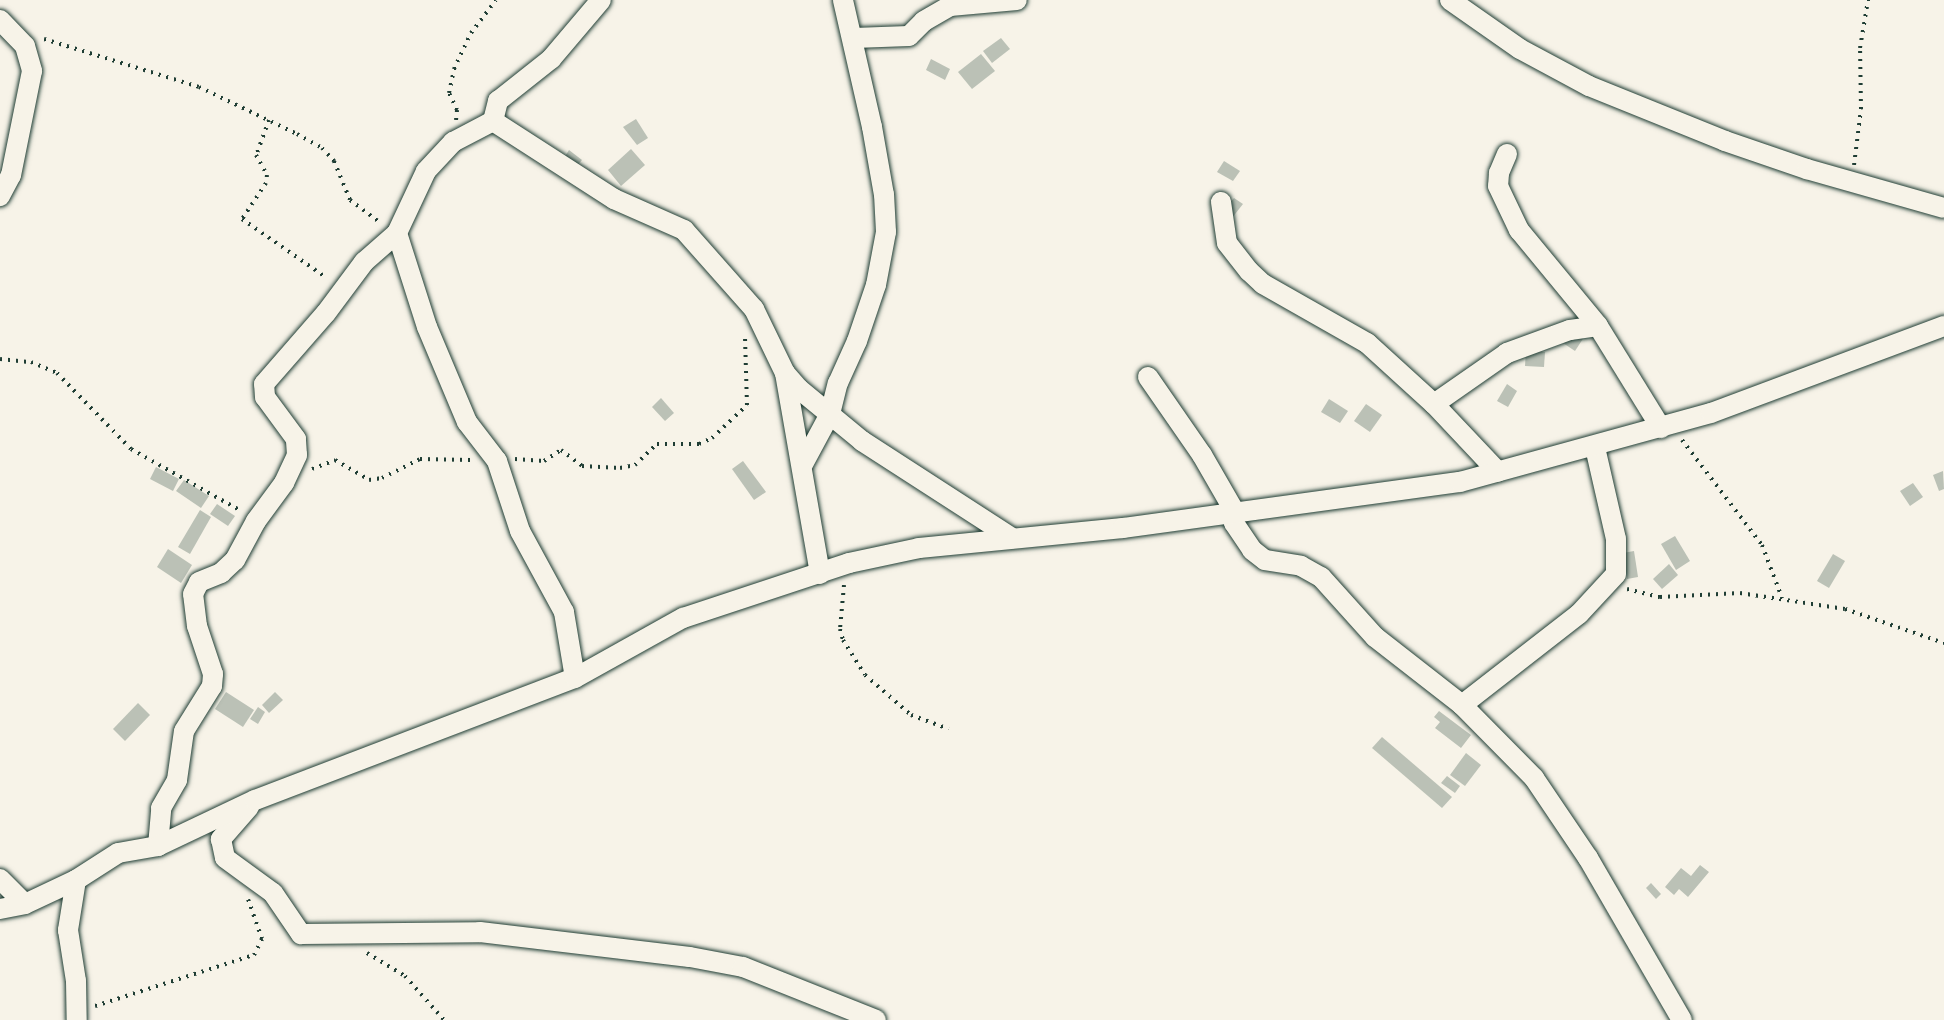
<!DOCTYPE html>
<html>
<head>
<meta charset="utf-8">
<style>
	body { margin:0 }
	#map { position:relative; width:1944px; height:1020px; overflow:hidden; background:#f7f3e8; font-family:Mali,sans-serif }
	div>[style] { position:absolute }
	.building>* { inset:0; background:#bbc1b6 }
	.path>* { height:4px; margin-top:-2px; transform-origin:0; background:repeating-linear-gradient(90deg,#1f3d34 0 2px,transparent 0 8px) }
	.roads { filter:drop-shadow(0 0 2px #1f3d34) drop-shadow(0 0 2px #1f3d34) }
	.minor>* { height:20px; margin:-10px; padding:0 10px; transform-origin:10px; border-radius:10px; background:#f7f3e8 }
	span { translate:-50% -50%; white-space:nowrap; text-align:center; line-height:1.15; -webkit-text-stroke:6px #f7f3e8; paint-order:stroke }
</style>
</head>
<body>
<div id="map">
	<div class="building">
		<div style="clip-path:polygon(1001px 38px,1010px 49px,992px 63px,983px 51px)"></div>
		<div style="clip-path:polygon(981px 54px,995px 71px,972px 89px,958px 72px)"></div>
		<div style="clip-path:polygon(931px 59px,950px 69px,945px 80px,926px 70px)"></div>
		<div style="clip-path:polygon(636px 119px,648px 138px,637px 145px,623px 127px)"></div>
		<div style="clip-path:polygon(631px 149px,645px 165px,621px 186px,608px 170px)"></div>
		<div style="clip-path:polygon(569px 150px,582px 160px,576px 167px,564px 158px)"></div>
		<div style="clip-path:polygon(1224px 161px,1240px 171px,1233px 181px,1217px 172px)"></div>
		<div style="clip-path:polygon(1234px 198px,1243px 204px,1228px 223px,1219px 216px)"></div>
		<div style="clip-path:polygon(1588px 331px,1575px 351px,1563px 343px)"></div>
		<div style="clip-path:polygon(1526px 351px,1545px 352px,1544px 367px,1525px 366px)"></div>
		<div style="clip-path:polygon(1507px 384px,1517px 391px,1508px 407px,1497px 401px)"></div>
		<div style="clip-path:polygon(661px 398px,674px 413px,665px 421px,652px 407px)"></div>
		<div style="clip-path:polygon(1329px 399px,1348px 411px,1340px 423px,1321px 412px)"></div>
		<div style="clip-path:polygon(1366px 404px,1382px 415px,1370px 432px,1354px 421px)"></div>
		<div style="clip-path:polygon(743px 461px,766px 492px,754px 500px,732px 469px)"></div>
		<div style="clip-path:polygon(156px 467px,179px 479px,173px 491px,150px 479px)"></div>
		<div style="clip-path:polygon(1943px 471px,1944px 489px,1939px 491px,1933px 475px)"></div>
		<div style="clip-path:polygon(184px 480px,209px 496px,201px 508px,176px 491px)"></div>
		<div style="clip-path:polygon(1913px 483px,1923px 497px,1910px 506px,1900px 491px)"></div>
		<div style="clip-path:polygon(217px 504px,235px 516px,228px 526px,210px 514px)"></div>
		<div style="clip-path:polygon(200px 510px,211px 517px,190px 554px,178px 547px)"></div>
		<div style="clip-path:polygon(1675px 536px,1690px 561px,1676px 570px,1661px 544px)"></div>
		<div style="clip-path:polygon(168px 549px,192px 565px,181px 583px,157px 567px)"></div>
		<div style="clip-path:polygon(1634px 551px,1638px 577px,1627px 579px,1623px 553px)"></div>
		<div style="clip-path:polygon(1833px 554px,1845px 561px,1829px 588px,1817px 581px)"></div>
		<div style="clip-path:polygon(1669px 564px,1678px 575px,1662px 589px,1653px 579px)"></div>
		<div style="clip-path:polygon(226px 692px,254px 710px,243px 727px,215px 709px)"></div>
		<div style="clip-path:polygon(275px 692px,283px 700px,269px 713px,262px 705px)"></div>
		<div style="clip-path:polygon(138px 703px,150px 715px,125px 741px,113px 729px)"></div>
		<div style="clip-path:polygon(258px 707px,265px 712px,258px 724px,250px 719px)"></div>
		<div style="clip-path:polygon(1439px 711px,1471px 735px,1461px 748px,1435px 728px,1440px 722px,1434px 717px)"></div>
		<div style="clip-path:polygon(1382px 737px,1452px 797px,1442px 808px,1372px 748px)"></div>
		<div style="clip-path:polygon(1466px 753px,1481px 765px,1465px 786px,1450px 775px)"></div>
		<div style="clip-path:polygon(1447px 776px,1460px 786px,1455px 793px,1441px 783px)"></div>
		<div style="clip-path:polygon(1700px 865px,1709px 872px,1688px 897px,1679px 889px,1674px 895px,1665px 887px,1681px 868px,1691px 876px)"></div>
		<div style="clip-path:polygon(1651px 883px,1661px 894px,1656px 899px,1646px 888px)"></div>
	</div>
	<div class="path">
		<div style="left:44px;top:39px;width:162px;rotate:17.2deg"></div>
		<div style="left:199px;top:87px;width:109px;rotate:25.6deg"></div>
		<div style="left:297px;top:134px;width:29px;rotate:29deg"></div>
		<div style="left:322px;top:148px;width:18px;rotate:47deg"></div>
		<div style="left:334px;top:161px;width:42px;rotate:67.7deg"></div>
		<div style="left:350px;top:200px;width:39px;rotate:37deg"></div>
		<div style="left:269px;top:120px;width:37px;rotate:110deg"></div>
		<div style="left:256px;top:155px;width:23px;rotate:61deg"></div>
		<div style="left:267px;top:175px;width:8px;rotate:97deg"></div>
		<div style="left:266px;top:183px;width:43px;rotate:123.7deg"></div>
		<div style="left:242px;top:219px;width:103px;rotate:34.8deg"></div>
		<div style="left:456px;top:120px;width:10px;rotate:-84deg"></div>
		<div style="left:457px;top:110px;width:19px;rotate:-115deg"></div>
		<div style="left:449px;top:93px;width:25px;rotate:-78deg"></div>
		<div style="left:454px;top:69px;width:40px;rotate:-65deg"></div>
		<div style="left:471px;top:33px;width:41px;rotate:-52.9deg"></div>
		<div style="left:1854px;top:165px;width:56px;rotate:-82.9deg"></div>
		<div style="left:1861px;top:109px;width:61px;rotate:-90.9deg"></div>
		<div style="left:1860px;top:48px;width:49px;rotate:-80.5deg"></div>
		<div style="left:0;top:359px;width:31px;rotate:6deg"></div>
		<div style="left:31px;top:362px;width:28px;rotate:23deg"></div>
		<div style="left:57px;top:373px;width:106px;rotate:45.8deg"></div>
		<div style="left:131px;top:449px;width:126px;rotate:29.4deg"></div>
		<div style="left:1682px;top:440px;width:132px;rotate:52.7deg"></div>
		<div style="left:1762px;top:545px;width:57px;rotate:69.3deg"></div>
		<div style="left:515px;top:459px;width:29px;rotate:4deg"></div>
		<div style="left:544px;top:461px;width:20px;rotate:-33deg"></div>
		<div style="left:561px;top:450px;width:26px;rotate:37deg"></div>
		<div style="left:582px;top:466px;width:38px;rotate:3deg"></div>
		<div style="left:620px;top:468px;width:15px;rotate:-11deg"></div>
		<div style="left:635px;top:465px;width:30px;rotate:-44deg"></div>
		<div style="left:657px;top:444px;width:42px"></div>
		<div style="left:699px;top:444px;width:14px;rotate:-25deg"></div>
		<div style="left:712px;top:438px;width:48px;rotate:-43.3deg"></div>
		<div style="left:747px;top:405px;width:68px;rotate:-91.7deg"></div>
		<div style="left:312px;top:469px;width:25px;rotate:-21deg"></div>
		<div style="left:335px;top:460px;width:39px;rotate:30deg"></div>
		<div style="left:369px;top:480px;width:13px;rotate:-9deg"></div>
		<div style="left:382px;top:478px;width:42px;rotate:-26.6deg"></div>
		<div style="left:420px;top:459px;width:51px;rotate:1.1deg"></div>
		<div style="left:844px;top:585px;width:44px;rotate:95.2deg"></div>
		<div style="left:840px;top:629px;width:11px;rotate:75deg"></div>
		<div style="left:843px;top:640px;width:41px;rotate:57.8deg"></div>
		<div style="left:865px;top:675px;width:61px;rotate:41deg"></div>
		<div style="left:911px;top:715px;width:40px;rotate:20.2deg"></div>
		<div style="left:1627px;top:589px;width:34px;rotate:14deg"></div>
		<div style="left:1660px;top:597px;width:80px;rotate:-2.9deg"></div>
		<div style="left:1740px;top:593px;width:106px;rotate:8.7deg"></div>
		<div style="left:1845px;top:609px;width:105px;rotate:19deg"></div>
		<div style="left:367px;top:953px;width:44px;rotate:31.2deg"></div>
		<div style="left:405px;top:976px;width:59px;rotate:48.4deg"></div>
		<div style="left:95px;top:1006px;width:167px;rotate:-17.8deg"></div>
		<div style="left:254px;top:955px;width:18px;rotate:-63deg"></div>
		<div style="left:262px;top:939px;width:42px;rotate:-109.3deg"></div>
	</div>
	<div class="roads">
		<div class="minor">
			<div style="left:1450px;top:0;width:85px;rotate:35deg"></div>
			<div style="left:1520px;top:49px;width:78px;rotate:28.2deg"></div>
			<div style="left:1589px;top:86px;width:147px;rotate:22deg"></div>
			<div style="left:1725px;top:141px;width:87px;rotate:18.9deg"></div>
			<div style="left:1807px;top:169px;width:142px;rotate:15.9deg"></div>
			<div style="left:0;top:20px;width:36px;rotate:46deg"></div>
			<div style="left:25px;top:46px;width:26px;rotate:74deg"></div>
			<div style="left:32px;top:71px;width:106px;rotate:101.4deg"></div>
			<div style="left:11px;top:175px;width:24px;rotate:118deg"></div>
			<div style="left:854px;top:38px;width:55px;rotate:-2.1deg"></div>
			<div style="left:909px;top:36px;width:21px;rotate:-45deg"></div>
			<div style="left:924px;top:21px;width:30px;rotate:-30deg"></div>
			<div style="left:950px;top:6px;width:67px;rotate:-5.1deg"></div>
			<div style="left:493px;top:121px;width:144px;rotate:32.8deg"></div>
			<div style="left:614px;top:199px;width:77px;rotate:23.9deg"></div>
			<div style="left:684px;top:230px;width:106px;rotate:48.5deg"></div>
			<div style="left:754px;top:309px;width:71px;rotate:64.2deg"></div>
			<div style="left:785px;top:373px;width:204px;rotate:80.1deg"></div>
			<div style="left:1507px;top:154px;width:21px;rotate:113deg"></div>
			<div style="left:1499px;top:173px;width:13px;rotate:94deg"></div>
			<div style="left:1498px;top:186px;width:49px;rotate:64.5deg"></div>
			<div style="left:1519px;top:230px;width:124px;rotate:50.5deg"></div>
			<div style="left:1598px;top:326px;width:120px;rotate:58.3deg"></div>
			<div style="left:1221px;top:202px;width:41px;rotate:81.7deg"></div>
			<div style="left:1227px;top:243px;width:36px;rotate:52deg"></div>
			<div style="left:1249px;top:271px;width:19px;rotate:43deg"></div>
			<div style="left:1263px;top:284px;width:120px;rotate:29.6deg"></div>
			<div style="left:1367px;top:343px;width:91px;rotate:42.3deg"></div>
			<div style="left:1434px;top:404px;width:93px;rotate:46.7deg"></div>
			<div style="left:785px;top:373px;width:21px;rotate:49deg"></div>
			<div style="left:799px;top:389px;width:82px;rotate:39.5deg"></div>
			<div style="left:862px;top:441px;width:179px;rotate:32.9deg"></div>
			<div style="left:1148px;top:377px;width:95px;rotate:55.3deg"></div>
			<div style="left:1202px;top:455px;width:68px;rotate:60deg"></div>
			<div style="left:1434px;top:404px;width:89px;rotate:-34.9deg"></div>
			<div style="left:1507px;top:353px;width:67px;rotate:-20.1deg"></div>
			<div style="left:1570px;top:330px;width:28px;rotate:-8deg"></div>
			<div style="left:802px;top:466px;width:59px;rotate:-61.7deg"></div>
			<div style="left:830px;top:414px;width:32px;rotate:-76deg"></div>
			<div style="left:838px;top:383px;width:46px;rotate:-65.7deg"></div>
			<div style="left:857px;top:341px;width:59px;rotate:-71.3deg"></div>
			<div style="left:876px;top:285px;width:54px;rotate:-79.3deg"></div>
			<div style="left:886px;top:232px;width:37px;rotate:-93deg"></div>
			<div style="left:884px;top:195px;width:69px;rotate:-100deg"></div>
			<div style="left:872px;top:127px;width:130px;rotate:-102.9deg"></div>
			<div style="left:1233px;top:513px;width:10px;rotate:84deg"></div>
			<div style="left:1234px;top:523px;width:32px;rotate:56deg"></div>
			<div style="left:1252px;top:550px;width:16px;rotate:38deg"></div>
			<div style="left:1265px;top:560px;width:36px;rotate:9deg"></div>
			<div style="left:1301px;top:566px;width:23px;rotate:29deg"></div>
			<div style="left:1321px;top:577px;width:81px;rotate:48deg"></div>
			<div style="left:1375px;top:637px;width:110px;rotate:38deg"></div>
			<div style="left:1462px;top:705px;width:103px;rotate:45.4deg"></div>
			<div style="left:1534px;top:778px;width:97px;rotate:56deg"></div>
			<div style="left:1588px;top:858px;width:187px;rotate:59.9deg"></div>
			<div style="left:575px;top:678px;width:67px;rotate:-99.5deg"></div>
			<div style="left:564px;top:612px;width:92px;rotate:-118.5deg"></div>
			<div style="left:520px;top:531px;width:74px;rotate:-108.2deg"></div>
			<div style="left:497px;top:461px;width:49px;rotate:-127.6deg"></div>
			<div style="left:467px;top:422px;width:103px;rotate:-112.8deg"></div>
			<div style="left:427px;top:327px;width:99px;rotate:-107.7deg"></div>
			<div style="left:397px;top:233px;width:68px;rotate:-64.9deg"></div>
			<div style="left:426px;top:171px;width:40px;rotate:-47deg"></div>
			<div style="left:453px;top:142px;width:45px;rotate:-27.7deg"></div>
			<div style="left:493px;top:121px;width:21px;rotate:-76deg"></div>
			<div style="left:498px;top:101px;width:68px;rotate:-38.4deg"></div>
			<div style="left:551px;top:59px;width:77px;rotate:-49.7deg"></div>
			<div style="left:1462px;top:705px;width:148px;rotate:-37.9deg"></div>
			<div style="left:1579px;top:614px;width:54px;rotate:-47.2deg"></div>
			<div style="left:1616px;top:574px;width:35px;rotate:-90deg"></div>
			<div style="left:1616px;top:539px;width:94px;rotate:-102.9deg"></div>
			<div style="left:249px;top:807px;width:43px;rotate:131.2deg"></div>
			<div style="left:221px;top:839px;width:19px;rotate:78deg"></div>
			<div style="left:225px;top:858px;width:59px;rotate:36.1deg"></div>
			<div style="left:273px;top:893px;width:50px;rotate:55.7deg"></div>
			<div style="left:301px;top:934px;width:179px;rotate:-0.6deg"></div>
			<div style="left:480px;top:932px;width:211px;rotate:6.8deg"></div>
			<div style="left:690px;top:957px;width:54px;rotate:10.7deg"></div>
			<div style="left:743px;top:967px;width:143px;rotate:21.7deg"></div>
			<div style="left:158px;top:846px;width:38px;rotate:-85deg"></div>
			<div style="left:161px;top:808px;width:32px;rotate:-60deg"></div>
			<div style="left:177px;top:780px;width:49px;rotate:-81.9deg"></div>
			<div style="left:184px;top:731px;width:53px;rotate:-58.1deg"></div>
			<div style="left:212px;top:686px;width:12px;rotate:-85deg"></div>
			<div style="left:213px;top:674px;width:51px;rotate:-108.4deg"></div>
			<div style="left:197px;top:626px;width:32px;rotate:-97deg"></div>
			<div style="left:193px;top:594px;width:13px;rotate:-63deg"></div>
			<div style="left:199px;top:582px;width:24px;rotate:-22deg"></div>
			<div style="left:221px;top:573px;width:19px;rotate:-43deg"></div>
			<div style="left:235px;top:560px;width:44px;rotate:-61.7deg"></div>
			<div style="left:256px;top:521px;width:47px;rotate:-53.6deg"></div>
			<div style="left:284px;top:483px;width:31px;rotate:-65deg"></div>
			<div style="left:297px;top:455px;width:16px;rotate:-94deg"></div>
			<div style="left:296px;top:439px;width:52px;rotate:-126.4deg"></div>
			<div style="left:265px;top:397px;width:13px;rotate:-94deg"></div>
			<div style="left:264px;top:384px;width:94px;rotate:-48.9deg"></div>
			<div style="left:326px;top:313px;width:64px;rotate:-53.3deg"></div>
			<div style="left:364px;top:262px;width:44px;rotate:-41.3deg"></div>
			<div style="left:0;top:879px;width:35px;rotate:45deg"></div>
			<div style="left:76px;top:880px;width:51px;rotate:99.1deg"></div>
			<div style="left:68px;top:930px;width:52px;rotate:81.1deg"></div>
			<div style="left:76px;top:981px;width:39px;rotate:89deg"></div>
			<div style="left:0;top:909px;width:25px;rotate:-11deg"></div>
			<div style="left:25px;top:904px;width:56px;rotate:-25.2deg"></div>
			<div style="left:76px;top:880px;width:50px;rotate:-32.7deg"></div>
			<div style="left:118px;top:853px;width:41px;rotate:-9.9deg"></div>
			<div style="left:158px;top:846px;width:107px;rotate:-25.4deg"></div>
			<div style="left:255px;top:800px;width:342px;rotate:-20.9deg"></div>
			<div style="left:575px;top:678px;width:124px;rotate:-29.1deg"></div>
			<div style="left:683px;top:618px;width:175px;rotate:-18.3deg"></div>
			<div style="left:849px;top:563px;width:72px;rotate:-12.1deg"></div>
			<div style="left:919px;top:548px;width:205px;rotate:-5.6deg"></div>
			<div style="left:1123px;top:528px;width:340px;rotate:-7.8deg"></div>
			<div style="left:1460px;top:482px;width:260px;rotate:-15.4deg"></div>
			<div style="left:1711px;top:413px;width:249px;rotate:-20.5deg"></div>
		</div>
	</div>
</div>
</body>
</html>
